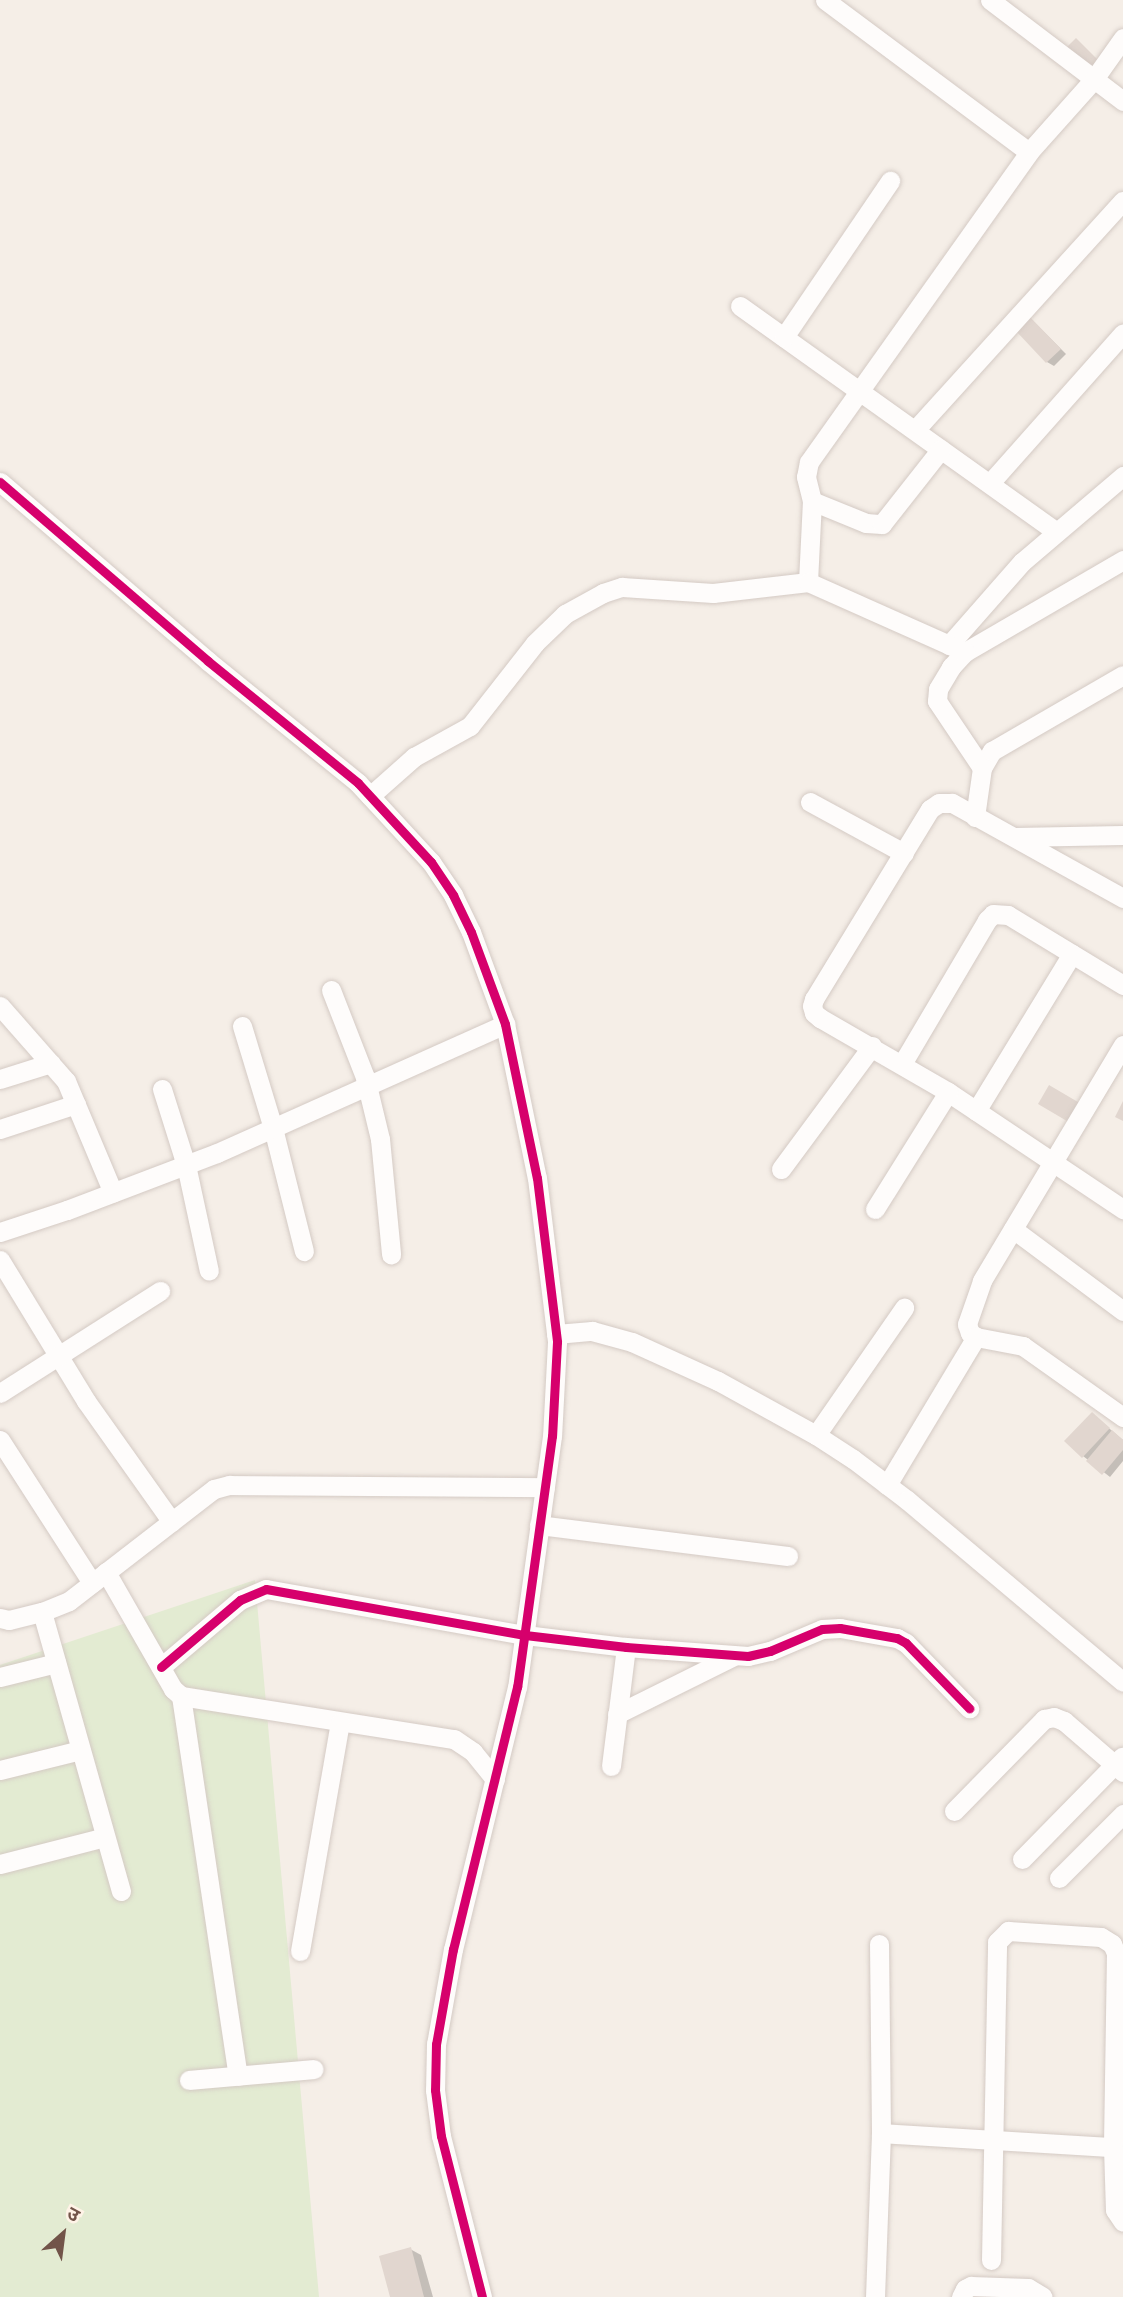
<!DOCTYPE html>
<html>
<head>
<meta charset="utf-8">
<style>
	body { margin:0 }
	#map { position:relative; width:1123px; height:2297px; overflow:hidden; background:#f5eee7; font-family:"Alegreya Sans","Noto Sans Devanagari",sans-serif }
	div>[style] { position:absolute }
	.green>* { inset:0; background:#e3ebd2 }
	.shadow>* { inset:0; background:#0003 }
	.building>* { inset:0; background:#e1d6cf }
	.roads { filter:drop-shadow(0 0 2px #d4cac4) drop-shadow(0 0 2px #d4cac4) }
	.street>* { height:19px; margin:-9.5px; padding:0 9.5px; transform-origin:9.5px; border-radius:9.5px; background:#fefcfb }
	.cycleway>* { height:9px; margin:-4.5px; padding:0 4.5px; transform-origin:4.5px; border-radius:4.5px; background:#d6006c }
	span { translate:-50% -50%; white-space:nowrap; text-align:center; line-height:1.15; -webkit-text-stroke:5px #fff3e7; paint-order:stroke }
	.north { position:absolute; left:28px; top:2199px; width:70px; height:70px; -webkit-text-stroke:5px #fff3e7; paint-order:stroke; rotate:28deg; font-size:19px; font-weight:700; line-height:28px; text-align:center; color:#725449 }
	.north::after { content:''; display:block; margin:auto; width:24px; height:32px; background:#725449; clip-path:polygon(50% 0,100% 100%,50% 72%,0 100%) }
</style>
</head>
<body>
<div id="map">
	<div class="green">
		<div style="clip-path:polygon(255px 1580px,319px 2297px,0 2297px,0 1665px)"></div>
	</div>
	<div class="shadow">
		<div style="clip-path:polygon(1030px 318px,1066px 354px,1054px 366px,1047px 362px)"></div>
		<div style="clip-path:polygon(1092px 1414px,1123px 1440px,1123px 1461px,1110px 1477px,1083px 1456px)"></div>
		<div style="clip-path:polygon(410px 2249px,421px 2255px,433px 2297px,392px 2297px)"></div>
	</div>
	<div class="building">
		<div style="clip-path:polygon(1076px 38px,1102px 64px,1091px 75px,1064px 50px)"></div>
		<div style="clip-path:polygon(1029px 316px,1061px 349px,1046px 363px,1015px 330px)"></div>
		<div style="clip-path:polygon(1049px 1085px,1083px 1105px,1072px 1124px,1038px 1104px)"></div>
		<div style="clip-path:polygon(1123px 1101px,1123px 1121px,1115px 1117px)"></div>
		<div style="clip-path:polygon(1092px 1412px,1110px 1428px,1082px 1458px,1064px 1441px)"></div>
		<div style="clip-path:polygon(1112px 1430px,1123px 1440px,1123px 1450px,1102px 1475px,1086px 1461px)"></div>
		<div style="clip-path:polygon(411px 2247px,424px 2297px,390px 2297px,379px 2256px)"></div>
	</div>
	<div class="roads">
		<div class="street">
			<div style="left:825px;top:0;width:254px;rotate:36.7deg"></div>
			<div style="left:990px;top:0;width:167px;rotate:37.2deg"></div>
			<div style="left:740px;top:306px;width:389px;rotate:35.5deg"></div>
			<div style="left:784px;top:337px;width:189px;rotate:-55.8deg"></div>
			<div style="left:915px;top:430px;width:309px;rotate:-47.8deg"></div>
			<div style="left:0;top:482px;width:274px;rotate:40.7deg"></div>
			<div style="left:208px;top:661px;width:193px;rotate:39.1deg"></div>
			<div style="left:358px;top:783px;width:108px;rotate:47.3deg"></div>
			<div style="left:431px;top:862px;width:40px;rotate:56deg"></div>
			<div style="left:453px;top:895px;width:41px;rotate:64.1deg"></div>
			<div style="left:471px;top:932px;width:98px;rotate:69.7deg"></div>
			<div style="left:505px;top:1024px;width:157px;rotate:78.3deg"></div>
			<div style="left:537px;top:1178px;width:165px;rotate:83deg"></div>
			<div style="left:557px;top:1342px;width:94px;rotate:93deg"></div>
			<div style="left:552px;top:1436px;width:253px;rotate:97.9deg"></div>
			<div style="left:517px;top:1687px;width:270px;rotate:103.7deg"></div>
			<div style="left:453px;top:1949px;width:97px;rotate:100.1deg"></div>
			<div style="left:436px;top:2044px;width:46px;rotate:91.2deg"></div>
			<div style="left:435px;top:2090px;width:46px;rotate:82.6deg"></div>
			<div style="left:441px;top:2136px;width:166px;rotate:75.7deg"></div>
			<div style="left:990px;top:483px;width:200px;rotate:-48.4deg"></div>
			<div style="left:812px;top:501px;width:58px;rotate:22.2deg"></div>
			<div style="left:866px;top:523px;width:16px;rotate:4deg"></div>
			<div style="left:882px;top:524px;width:95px;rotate:-51.8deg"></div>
			<div style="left:808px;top:582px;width:81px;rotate:-87.2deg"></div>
			<div style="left:812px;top:501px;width:25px;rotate:-104deg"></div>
			<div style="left:806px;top:477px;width:15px;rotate:-79deg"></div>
			<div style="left:809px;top:462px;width:380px;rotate:-54.6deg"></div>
			<div style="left:1029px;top:152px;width:98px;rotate:-48.3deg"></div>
			<div style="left:1094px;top:79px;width:50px;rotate:-54.7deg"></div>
			<div style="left:949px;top:645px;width:111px;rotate:-48.7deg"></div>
			<div style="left:1022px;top:562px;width:133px;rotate:-40.4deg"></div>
			<div style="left:982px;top:768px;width:81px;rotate:-123.9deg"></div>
			<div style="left:937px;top:701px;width:12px;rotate:-85deg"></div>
			<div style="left:938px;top:689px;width:26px;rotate:-59deg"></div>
			<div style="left:951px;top:667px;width:21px;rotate:-47deg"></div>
			<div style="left:965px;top:652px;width:183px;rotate:-30.2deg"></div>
			<div style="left:370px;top:796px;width:59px;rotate:-41.6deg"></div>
			<div style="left:414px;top:757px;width:64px;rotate:-29deg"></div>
			<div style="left:470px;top:726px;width:105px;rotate:-51.9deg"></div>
			<div style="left:535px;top:643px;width:42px;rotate:-44deg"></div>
			<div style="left:565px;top:614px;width:43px;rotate:-28.9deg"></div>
			<div style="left:603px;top:593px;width:20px;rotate:-18deg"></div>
			<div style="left:622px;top:587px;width:91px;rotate:3.8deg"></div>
			<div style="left:713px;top:593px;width:96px;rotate:-6.6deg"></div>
			<div style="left:808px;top:582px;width:172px;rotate:24deg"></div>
			<div style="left:810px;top:802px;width:107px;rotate:28.5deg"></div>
			<div style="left:975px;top:817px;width:49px;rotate:-81.9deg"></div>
			<div style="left:982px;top:768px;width:20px;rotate:-60deg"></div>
			<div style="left:992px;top:751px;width:151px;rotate:-30.1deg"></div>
			<div style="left:1015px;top:837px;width:108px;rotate:-1.1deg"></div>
			<div style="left:1123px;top:898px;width:196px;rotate:-150.9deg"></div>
			<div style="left:952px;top:803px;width:13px;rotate:180deg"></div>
			<div style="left:939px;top:803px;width:11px;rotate:146deg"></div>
			<div style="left:930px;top:809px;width:223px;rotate:121.4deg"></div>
			<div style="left:814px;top:999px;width:7px;rotate:106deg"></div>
			<div style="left:812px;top:1006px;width:7px;rotate:74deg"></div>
			<div style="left:814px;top:1013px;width:8px;rotate:40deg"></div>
			<div style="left:820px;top:1018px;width:148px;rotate:30deg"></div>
			<div style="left:948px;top:1092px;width:211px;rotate:33.8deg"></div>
			<div style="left:331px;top:990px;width:93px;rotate:68.7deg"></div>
			<div style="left:365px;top:1077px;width:64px;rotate:76.4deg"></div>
			<div style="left:380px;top:1139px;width:116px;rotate:84.5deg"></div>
			<div style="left:0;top:1006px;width:100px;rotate:48.7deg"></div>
			<div style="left:66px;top:1081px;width:121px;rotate:67.2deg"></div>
			<div style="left:242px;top:1026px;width:107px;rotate:73.1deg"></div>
			<div style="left:273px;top:1128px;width:127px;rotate:75.9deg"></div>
			<div style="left:1123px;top:1045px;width:275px;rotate:120.9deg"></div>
			<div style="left:982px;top:1281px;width:46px;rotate:109.2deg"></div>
			<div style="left:967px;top:1324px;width:9px;rotate:72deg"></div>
			<div style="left:970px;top:1333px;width:7px;rotate:34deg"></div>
			<div style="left:976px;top:1337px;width:48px;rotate:10.8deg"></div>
			<div style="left:1023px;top:1346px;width:123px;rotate:35.4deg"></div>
			<div style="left:902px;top:1064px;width:167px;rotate:-59.4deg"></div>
			<div style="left:987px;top:920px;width:8px;rotate:-45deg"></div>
			<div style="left:993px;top:914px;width:15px;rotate:4deg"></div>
			<div style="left:1008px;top:915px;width:135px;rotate:31.3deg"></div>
			<div style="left:0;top:1079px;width:53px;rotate:-17.4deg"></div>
			<div style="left:162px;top:1089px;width:80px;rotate:72.5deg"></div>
			<div style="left:186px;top:1165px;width:108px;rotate:77.8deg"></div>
			<div style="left:976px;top:1111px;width:184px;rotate:-58.6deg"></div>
			<div style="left:0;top:1129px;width:80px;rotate:-18.2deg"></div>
			<div style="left:781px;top:1169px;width:153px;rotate:-53.5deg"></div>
			<div style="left:875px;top:1209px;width:138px;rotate:-58deg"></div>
			<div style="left:1013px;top:1229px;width:137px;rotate:36.7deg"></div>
			<div style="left:0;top:1232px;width:71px;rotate:-18.2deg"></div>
			<div style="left:67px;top:1210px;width:160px;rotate:-20.8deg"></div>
			<div style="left:217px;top:1153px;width:316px;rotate:-24.1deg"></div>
			<div style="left:0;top:1260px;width:165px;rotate:58.6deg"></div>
			<div style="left:86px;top:1401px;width:148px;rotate:54.6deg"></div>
			<div style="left:556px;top:1334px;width:36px;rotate:-5deg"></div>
			<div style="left:592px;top:1331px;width:41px;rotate:15.4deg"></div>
			<div style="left:632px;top:1342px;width:94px;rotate:24.4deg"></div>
			<div style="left:718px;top:1381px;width:112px;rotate:28.9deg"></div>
			<div style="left:816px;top:1435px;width:44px;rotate:33deg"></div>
			<div style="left:853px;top:1459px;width:68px;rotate:37.2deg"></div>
			<div style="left:907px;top:1500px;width:282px;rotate:40.1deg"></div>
			<div style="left:0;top:1393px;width:190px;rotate:-32.5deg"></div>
			<div style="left:816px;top:1435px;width:155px;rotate:-55.3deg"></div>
			<div style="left:0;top:1440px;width:170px;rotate:57.2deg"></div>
			<div style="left:887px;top:1485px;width:173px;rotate:-59deg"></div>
			<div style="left:539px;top:1525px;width:251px;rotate:7.1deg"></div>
			<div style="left:106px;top:1572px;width:135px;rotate:60.2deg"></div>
			<div style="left:173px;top:1689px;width:11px;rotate:41deg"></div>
			<div style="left:181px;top:1696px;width:276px;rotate:9deg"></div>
			<div style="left:454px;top:1739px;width:23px;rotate:34deg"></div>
			<div style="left:473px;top:1752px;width:35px;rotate:51deg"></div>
			<div style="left:42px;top:1612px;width:290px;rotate:74.2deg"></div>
			<div style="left:0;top:1618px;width:9px;rotate:13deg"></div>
			<div style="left:9px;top:1620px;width:34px;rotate:-14deg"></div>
			<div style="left:42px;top:1612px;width:29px;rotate:-22deg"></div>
			<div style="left:69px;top:1601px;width:183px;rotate:-37.7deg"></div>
			<div style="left:214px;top:1489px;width:16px;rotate:-15deg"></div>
			<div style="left:229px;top:1485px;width:316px;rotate:0.4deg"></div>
			<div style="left:161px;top:1667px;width:104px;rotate:-40.3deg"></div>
			<div style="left:240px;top:1600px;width:28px;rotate:-23deg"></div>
			<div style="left:266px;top:1589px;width:263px;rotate:10.1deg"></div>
			<div style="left:525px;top:1635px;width:102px;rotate:6.8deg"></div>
			<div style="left:626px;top:1647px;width:122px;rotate:4.2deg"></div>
			<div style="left:748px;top:1656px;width:23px;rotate:-13deg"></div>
			<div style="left:770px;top:1651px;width:56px;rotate:-22.9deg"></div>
			<div style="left:822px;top:1629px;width:18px;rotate:-3deg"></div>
			<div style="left:840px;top:1628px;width:58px;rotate:10deg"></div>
			<div style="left:897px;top:1638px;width:10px;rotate:29deg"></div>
			<div style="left:906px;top:1643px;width:91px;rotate:45.9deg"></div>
			<div style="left:0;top:1677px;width:58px;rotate:-14deg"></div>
			<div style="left:181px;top:1696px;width:384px;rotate:81.5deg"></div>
			<div style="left:617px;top:1714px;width:131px;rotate:-26.4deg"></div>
			<div style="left:611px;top:1766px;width:120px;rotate:-82.8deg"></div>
			<div style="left:0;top:1770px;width:83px;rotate:-13.9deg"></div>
			<div style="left:954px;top:1811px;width:129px;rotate:-45.6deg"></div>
			<div style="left:1044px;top:1719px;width:10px;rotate:-11deg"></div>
			<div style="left:1054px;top:1717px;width:11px;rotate:22deg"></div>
			<div style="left:1064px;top:1721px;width:78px;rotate:40.8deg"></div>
			<div style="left:1022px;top:1859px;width:143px;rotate:-45.6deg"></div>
			<div style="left:0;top:1864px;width:108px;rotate:-14.4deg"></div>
			<div style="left:1059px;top:1878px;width:91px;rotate:-45deg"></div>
			<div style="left:300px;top:1951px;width:232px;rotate:-80.1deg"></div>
			<div style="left:189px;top:2080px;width:125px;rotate:-5deg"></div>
			<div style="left:881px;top:2133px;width:232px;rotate:3.5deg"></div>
			<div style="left:991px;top:2260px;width:318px;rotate:-88.9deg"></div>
			<div style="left:997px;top:1942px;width:16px;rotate:-45deg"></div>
			<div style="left:1008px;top:1931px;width:93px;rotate:3.7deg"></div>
			<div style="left:1101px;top:1937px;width:13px;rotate:32deg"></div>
			<div style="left:1112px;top:1944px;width:10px;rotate:66deg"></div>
			<div style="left:1116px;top:1953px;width:194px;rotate:90.9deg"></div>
			<div style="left:1113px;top:2147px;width:63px;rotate:88.2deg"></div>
			<div style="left:1115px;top:2210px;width:14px;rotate:56deg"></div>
			<div style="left:875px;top:2297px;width:164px;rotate:-87.9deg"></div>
			<div style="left:881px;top:2133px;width:189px;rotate:-90.6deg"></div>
			<div style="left:961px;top:2297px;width:9px;rotate:-63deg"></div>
			<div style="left:965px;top:2289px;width:7px;rotate:-27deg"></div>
			<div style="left:971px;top:2286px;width:57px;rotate:2deg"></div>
			<div style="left:1028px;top:2288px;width:17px;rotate:31deg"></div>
		</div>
	</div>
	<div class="cycleway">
		<div style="left:0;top:482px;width:274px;rotate:40.7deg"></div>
		<div style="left:208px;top:661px;width:193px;rotate:39.1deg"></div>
		<div style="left:358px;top:783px;width:108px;rotate:47.3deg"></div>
		<div style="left:431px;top:862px;width:40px;rotate:56deg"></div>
		<div style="left:453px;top:895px;width:41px;rotate:64.1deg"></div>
		<div style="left:471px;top:932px;width:98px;rotate:69.7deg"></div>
		<div style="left:505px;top:1024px;width:157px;rotate:78.3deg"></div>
		<div style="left:537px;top:1178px;width:165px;rotate:83deg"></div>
		<div style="left:557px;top:1342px;width:94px;rotate:93deg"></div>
		<div style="left:552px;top:1436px;width:253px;rotate:97.9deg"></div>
		<div style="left:517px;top:1687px;width:270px;rotate:103.7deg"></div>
		<div style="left:453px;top:1949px;width:97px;rotate:100.1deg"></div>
		<div style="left:436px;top:2044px;width:46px;rotate:91.2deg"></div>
		<div style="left:435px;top:2090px;width:46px;rotate:82.6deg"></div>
		<div style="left:441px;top:2136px;width:166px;rotate:75.7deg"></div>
		<div style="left:161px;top:1667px;width:104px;rotate:-40.3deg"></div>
		<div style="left:240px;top:1600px;width:28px;rotate:-23deg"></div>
		<div style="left:266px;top:1589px;width:263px;rotate:10.1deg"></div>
		<div style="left:525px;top:1635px;width:102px;rotate:6.8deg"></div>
		<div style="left:626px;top:1647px;width:122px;rotate:4.2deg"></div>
		<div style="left:748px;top:1656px;width:23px;rotate:-13deg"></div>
		<div style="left:770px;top:1651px;width:56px;rotate:-22.9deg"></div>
		<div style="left:822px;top:1629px;width:18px;rotate:-3deg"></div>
		<div style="left:840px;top:1628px;width:58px;rotate:10deg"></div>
		<div style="left:897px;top:1638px;width:10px;rotate:29deg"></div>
		<div style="left:906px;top:1643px;width:91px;rotate:45.9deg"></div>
	</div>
	<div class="north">उ</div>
</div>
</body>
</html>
